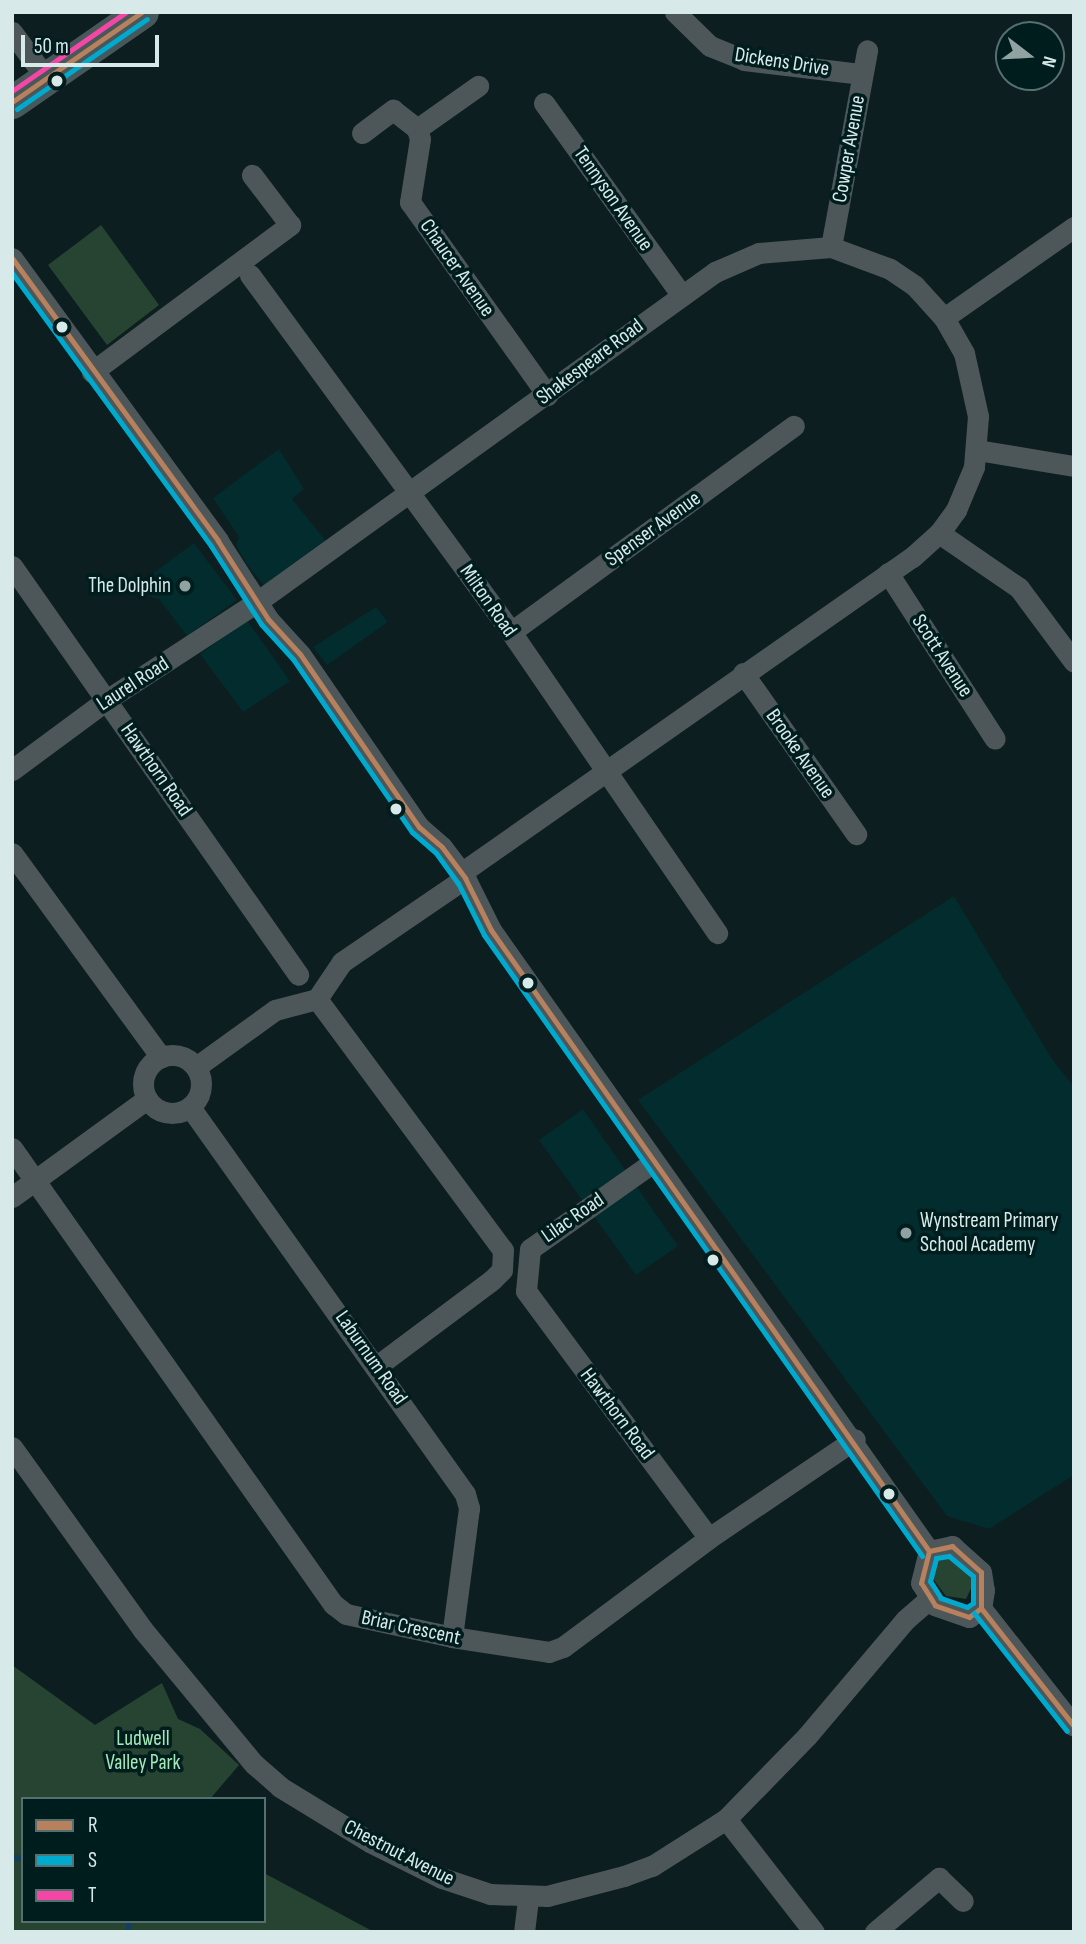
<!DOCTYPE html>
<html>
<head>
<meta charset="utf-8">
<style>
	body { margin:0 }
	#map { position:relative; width:1086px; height:1944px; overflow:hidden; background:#0c1e1f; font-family:"Sofia Sans Condensed",sans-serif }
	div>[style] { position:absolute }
	.built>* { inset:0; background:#022c2d }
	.green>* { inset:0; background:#274432 }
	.stream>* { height:5px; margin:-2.5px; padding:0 2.5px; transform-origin:2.5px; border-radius:2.5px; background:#123f59 }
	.street>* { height:21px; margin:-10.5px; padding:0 10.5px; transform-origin:10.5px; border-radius:10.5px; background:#4d575a }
	.street>.ring { margin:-10.5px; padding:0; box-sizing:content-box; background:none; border:21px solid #4d575a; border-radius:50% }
	.primary>* { height:33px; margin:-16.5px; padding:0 16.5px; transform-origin:16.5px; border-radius:16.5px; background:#48575a }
	.bus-1>* { height:5px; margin:-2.5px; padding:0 2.5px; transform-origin:2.5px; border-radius:2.5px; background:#b6815c }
	.bus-2>* { height:5px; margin:-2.5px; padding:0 2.5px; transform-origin:2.5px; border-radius:2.5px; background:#00a9ce }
	.bus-3>* { height:5px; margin:-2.5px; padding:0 2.5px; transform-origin:2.5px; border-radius:2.5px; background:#f346a5 }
	.dots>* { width:19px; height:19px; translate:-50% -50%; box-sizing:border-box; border:4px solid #001d1d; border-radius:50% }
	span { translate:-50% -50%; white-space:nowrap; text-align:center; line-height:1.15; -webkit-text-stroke:7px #001d1d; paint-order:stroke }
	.street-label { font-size:21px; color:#d7e9e9 }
	.poi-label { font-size:21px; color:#d7e9e9 }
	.right { translate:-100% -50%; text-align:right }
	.left { translate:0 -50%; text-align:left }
	.park-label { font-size:21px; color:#a1eab8 }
	.frame { position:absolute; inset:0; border:14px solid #d7e9e9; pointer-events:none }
	.legend { position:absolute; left:21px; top:1797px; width:245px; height:126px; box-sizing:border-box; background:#001d1d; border:2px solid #566f6f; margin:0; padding:9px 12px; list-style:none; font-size:21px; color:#d7e9e9 }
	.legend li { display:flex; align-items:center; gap:14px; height:35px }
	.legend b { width:35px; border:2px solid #566f6f }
	.north { position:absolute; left:995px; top:21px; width:70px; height:70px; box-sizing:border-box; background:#001d1d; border:2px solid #566f6f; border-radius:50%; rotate:107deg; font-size:19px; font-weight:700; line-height:28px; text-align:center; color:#d7e9e9 }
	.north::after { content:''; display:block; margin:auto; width:24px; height:32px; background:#90a2a2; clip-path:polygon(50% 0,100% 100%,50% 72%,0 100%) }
	.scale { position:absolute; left:21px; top:35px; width:138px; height:32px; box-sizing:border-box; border:4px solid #d7e9e9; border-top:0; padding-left:9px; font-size:21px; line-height:24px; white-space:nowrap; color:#d7e9e9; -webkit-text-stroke:5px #001d1d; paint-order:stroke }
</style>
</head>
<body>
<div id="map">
	<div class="built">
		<div style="clip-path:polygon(279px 449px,304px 489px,292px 499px,326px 541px,264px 585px,247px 565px,236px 545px,239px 537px,213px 498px)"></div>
		<div style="clip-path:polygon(194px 543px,237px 600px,187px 636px,159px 599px,129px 591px)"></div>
		<div style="clip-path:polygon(376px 607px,388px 622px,327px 665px,313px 647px)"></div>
		<div style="clip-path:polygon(247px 620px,290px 681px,243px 712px,200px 654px)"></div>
		<div style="clip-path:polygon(954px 896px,1052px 1059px,1074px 1087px,1074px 1475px,989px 1529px,947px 1516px,638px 1100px)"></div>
		<div style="clip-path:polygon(583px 1109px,678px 1246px,636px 1275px,539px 1140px)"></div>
	</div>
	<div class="green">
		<div style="clip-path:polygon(101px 225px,159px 305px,107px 345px,48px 265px)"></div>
		<div style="clip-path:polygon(945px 1554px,970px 1571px,974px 1582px,966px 1599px,946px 1596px,931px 1576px,936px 1559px)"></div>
		<div style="clip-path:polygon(12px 1665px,95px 1725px,162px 1683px,178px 1719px,200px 1729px,239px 1765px,210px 1799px,23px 1799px,23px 1921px,264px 1921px,264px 1873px,374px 1932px,12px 1932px)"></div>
	</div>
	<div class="stream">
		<div style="left:12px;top:1857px;width:11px;rotate:5deg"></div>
		<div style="left:128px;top:1921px;width:11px;rotate:90deg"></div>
	</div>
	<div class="street">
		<div style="left:675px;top:12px;width:49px;rotate:44.2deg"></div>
		<div style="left:710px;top:46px;width:37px;rotate:22deg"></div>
		<div style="left:744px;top:60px;width:119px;rotate:6.8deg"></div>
		<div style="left:12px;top:32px;width:57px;rotate:53.5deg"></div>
		<div style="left:544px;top:103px;width:237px;rotate:54.4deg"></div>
		<div style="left:417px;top:129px;width:75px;rotate:-35.2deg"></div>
		<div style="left:362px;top:133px;width:39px;rotate:-37deg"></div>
		<div style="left:393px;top:110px;width:31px;rotate:38deg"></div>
		<div style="left:417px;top:129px;width:10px;rotate:73deg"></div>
		<div style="left:420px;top:139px;width:64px;rotate:99deg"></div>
		<div style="left:410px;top:202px;width:237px;rotate:54.6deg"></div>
		<div style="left:831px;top:247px;width:200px;rotate:-79.6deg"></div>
		<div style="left:12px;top:258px;width:350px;rotate:53.9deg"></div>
		<div style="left:218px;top:541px;width:93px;rotate:57.3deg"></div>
		<div style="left:268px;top:619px;width:47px;rotate:47.6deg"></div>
		<div style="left:300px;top:654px;width:210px;rotate:55.5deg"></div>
		<div style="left:419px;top:827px;width:30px;rotate:41deg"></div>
		<div style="left:442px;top:847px;width:39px;rotate:53deg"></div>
		<div style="left:465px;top:878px;width:58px;rotate:63.4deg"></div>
		<div style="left:491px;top:930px;width:760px;rotate:54.8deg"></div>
		<div style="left:250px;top:275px;width:442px;rotate:53.8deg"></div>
		<div style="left:511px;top:632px;width:365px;rotate:55.6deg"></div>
		<div style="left:944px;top:318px;width:159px;rotate:-35deg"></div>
		<div style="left:92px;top:372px;width:247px;rotate:-36.6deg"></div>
		<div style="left:290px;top:225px;width:63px;rotate:-127.2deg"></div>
		<div style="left:977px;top:450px;width:98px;rotate:9.4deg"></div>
		<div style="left:939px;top:533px;width:97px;rotate:34.5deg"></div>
		<div style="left:1019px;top:588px;width:92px;rotate:53.4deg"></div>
		<div style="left:12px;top:566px;width:499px;rotate:55deg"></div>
		<div style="left:888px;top:573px;width:197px;rotate:57.2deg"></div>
		<div style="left:511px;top:632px;width:350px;rotate:-36.1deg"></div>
		<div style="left:743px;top:673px;width:197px;rotate:54.9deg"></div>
		<div style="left:12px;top:770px;width:119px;rotate:-36.5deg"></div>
		<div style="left:108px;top:699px;width:178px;rotate:-33.1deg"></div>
		<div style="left:257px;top:602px;width:565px;rotate:-35.77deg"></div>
		<div style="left:715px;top:272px;width:48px;rotate:-23.4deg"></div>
		<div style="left:759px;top:253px;width:72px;rotate:-4.8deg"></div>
		<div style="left:831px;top:247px;width:63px;rotate:20.4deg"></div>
		<div style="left:890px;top:269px;width:30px;rotate:34deg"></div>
		<div style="left:915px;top:286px;width:43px;rotate:47.8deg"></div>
		<div style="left:944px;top:318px;width:40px;rotate:60.3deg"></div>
		<div style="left:964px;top:353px;width:65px;rotate:77.5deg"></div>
		<div style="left:978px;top:416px;width:51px;rotate:94.5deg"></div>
		<div style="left:974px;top:467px;width:47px;rotate:112.7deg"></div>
		<div style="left:956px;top:510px;width:29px;rotate:126deg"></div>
		<div style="left:939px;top:533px;width:36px;rotate:138deg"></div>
		<div style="left:912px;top:557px;width:551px;rotate:144.98deg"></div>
		<div style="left:12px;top:853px;width:253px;rotate:53.9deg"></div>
		<div style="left:317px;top:999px;width:312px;rotate:53.5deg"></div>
		<div style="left:503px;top:1250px;width:20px;rotate:93deg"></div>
		<div style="left:502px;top:1270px;width:14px;rotate:135deg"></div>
		<div style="left:492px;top:1280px;width:144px;rotate:143.2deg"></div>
		<div class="ring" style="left:143px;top:1055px;width:37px;height:37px"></div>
		<div style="left:196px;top:1067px;width:97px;rotate:-35.8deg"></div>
		<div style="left:275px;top:1010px;width:43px;rotate:-14.7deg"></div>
		<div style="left:317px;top:999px;width:45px;rotate:-56deg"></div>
		<div style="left:342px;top:962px;width:149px;rotate:-34.3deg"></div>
		<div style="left:190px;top:1107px;width:475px;rotate:54.6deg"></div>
		<div style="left:465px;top:1494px;width:15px;rotate:74deg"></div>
		<div style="left:469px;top:1508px;width:130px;rotate:97.5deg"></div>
		<div style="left:12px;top:1148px;width:558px;rotate:54.86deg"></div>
		<div style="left:333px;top:1604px;width:16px;rotate:38deg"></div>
		<div style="left:346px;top:1614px;width:108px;rotate:12.2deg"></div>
		<div style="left:452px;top:1637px;width:98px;rotate:8.8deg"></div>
		<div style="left:549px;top:1652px;width:15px;rotate:-20deg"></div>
		<div style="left:563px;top:1647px;width:182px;rotate:-36.7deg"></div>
		<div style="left:709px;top:1538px;width:176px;rotate:-34.1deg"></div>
		<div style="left:652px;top:1163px;width:149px;rotate:144.8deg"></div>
		<div style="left:530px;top:1249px;width:42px;rotate:95.4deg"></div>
		<div style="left:526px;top:1291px;width:307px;rotate:53.5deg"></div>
		<div style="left:12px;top:1197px;width:167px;rotate:-36deg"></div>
		<div style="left:12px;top:1447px;width:225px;rotate:54.4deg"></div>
		<div style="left:143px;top:1630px;width:174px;rotate:50.4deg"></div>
		<div style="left:254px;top:1764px;width:35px;rotate:41deg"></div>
		<div style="left:280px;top:1787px;width:105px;rotate:31.4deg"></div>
		<div style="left:370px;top:1842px;width:80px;rotate:26.6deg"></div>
		<div style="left:442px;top:1878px;width:51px;rotate:18.4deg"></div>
		<div style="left:490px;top:1894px;width:57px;rotate:2deg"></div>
		<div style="left:547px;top:1896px;width:80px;rotate:-14.6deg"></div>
		<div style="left:624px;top:1876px;width:30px;rotate:-20deg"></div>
		<div style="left:652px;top:1866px;width:88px;rotate:-32.4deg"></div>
		<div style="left:726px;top:1819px;width:116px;rotate:-45.7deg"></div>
		<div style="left:807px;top:1736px;width:152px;rotate:-49.8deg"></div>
		<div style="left:905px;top:1620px;width:32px;rotate:-41deg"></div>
		<div style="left:952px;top:1546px;width:39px;rotate:42deg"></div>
		<div style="left:981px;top:1572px;width:18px;rotate:81deg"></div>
		<div style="left:984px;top:1590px;width:18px;rotate:99deg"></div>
		<div style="left:981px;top:1608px;width:15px;rotate:143deg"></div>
		<div style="left:969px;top:1617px;width:36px;rotate:-161deg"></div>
		<div style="left:935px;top:1605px;width:26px;rotate:-122deg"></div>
		<div style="left:921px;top:1583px;width:33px;rotate:-76deg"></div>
		<div style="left:929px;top:1551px;width:24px;rotate:-12deg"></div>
		<div style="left:981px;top:1608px;width:150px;rotate:51.8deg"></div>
		<div style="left:726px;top:1819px;width:143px;rotate:52.1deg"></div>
		<div style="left:524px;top:1932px;width:34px;rotate:-83deg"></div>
		<div style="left:875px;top:1932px;width:84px;rotate:-40.2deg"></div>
		<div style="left:939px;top:1878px;width:33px;rotate:44deg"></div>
	</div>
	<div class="primary">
		<div style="left:12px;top:102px;width:158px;rotate:-34.7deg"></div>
	</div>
	<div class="bus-1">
		<div style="left:12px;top:102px;width:158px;rotate:-34.7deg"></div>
		<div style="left:12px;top:258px;width:350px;rotate:53.9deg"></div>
		<div style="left:218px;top:541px;width:93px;rotate:57.3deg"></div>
		<div style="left:268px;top:619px;width:47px;rotate:47.6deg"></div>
		<div style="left:300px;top:654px;width:210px;rotate:55.5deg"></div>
		<div style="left:419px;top:827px;width:30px;rotate:41deg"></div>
		<div style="left:442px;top:847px;width:39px;rotate:53deg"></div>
		<div style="left:465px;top:878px;width:58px;rotate:63.4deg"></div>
		<div style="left:491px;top:930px;width:760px;rotate:54.8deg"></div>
		<div style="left:952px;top:1546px;width:39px;rotate:42deg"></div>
		<div style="left:981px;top:1572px;width:36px;rotate:90deg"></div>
		<div style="left:981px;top:1608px;width:15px;rotate:143deg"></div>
		<div style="left:969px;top:1617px;width:36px;rotate:-161deg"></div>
		<div style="left:935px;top:1605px;width:26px;rotate:-122deg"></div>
		<div style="left:921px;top:1583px;width:33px;rotate:-76deg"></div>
		<div style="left:929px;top:1551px;width:24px;rotate:-12deg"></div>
		<div style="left:981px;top:1608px;width:150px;rotate:51.8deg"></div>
	</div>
	<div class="bus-2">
		<div style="left:17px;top:109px;width:158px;rotate:-34.7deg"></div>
		<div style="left:12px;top:273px;width:338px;rotate:53.9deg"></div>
		<div style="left:211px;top:546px;width:93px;rotate:57.3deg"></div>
		<div style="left:261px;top:624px;width:47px;rotate:47.6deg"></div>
		<div style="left:293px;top:659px;width:210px;rotate:55.5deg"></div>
		<div style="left:412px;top:832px;width:32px;rotate:41deg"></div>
		<div style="left:436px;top:853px;width:37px;rotate:54deg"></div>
		<div style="left:458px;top:883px;width:58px;rotate:63.4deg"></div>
		<div style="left:484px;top:935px;width:760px;rotate:54.8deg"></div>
		<div style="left:949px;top:1556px;width:31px;rotate:40deg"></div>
		<div style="left:973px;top:1576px;width:27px;rotate:90deg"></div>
		<div style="left:973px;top:1603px;width:7px;rotate:146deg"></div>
		<div style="left:967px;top:1607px;width:28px;rotate:-161deg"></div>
		<div style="left:941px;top:1598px;width:20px;rotate:-123deg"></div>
		<div style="left:930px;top:1581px;width:24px;rotate:-75deg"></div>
		<div style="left:936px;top:1558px;width:13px;rotate:-9deg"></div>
		<div style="left:974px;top:1613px;width:150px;rotate:51.8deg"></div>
	</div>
	<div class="bus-3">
		<div style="left:12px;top:91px;width:139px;rotate:-34.7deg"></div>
	</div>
	<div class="dots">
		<div style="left:57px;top:81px;background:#d7e9e9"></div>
		<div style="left:62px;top:327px;background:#d7e9e9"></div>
		<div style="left:185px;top:586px;background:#90a2a2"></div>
		<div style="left:396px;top:809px;background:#d7e9e9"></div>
		<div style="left:528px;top:983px;background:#d7e9e9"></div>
		<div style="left:906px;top:1233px;background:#90a2a2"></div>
		<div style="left:713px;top:1260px;background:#d7e9e9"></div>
		<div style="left:889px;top:1494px;background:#d7e9e9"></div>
	</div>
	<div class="street-label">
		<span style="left:782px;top:62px;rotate:9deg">Dickens Drive</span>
		<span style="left:849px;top:149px;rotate:-80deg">Cowper Avenue</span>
		<span style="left:613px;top:199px;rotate:55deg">Tennyson Avenue</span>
		<span style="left:457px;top:268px;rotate:55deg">Chaucer Avenue</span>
		<span style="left:590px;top:362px;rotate:-37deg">Shakespeare Road</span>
		<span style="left:653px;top:529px;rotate:-36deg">Spenser Avenue</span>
		<span style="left:488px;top:601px;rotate:55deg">Milton Road</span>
		<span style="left:942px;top:656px;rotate:57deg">Scott Avenue</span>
		<span style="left:133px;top:684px;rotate:-33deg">Laurel Road</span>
		<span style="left:800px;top:754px;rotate:55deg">Brooke Avenue</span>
		<span style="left:156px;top:770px;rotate:55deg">Hawthorn Road</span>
		<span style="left:573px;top:1218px;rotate:-35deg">Lilac Road</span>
		<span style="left:371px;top:1358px;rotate:55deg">Laburnum Road</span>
		<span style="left:617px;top:1414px;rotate:53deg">Hawthorn Road</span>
		<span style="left:411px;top:1628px;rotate:12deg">Briar Crescent</span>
		<span style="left:399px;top:1853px;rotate:27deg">Chestnut Avenue</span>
	</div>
	<div class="poi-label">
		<span class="right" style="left:171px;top:586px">The Dolphin</span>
		<span class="left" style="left:920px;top:1233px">Wynstream Primary<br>School Academy</span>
	</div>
	<div class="park-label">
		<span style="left:143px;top:1751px">Ludwell<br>Valley Park</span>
	</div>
	<div class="frame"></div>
	<ul class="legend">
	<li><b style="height:9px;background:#b6815c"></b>R</li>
	<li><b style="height:9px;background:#00a9ce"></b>S</li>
	<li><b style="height:9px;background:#f346a5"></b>T</li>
	</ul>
	<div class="north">N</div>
	<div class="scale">50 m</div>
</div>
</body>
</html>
